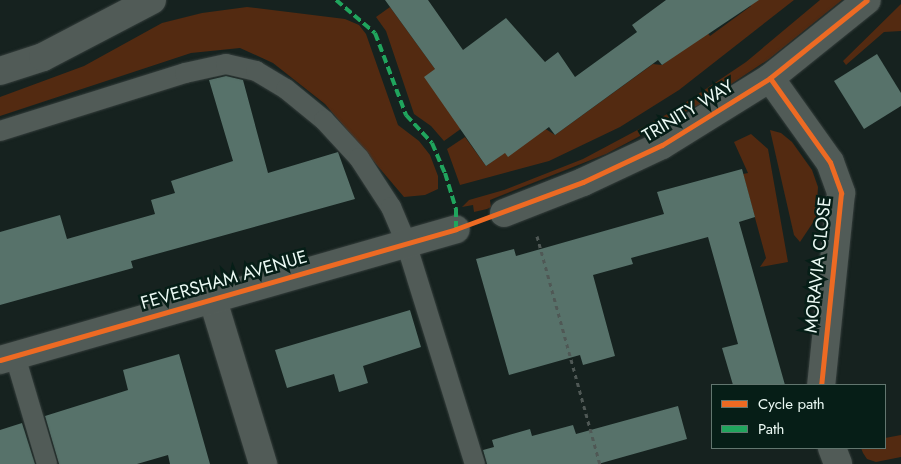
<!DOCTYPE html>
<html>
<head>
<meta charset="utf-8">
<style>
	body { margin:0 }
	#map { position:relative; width:901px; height:464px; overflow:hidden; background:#16221f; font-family:Jost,sans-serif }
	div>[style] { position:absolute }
	.green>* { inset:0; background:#532a11 }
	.building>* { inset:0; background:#57726a }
	.path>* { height:3px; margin-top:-1.5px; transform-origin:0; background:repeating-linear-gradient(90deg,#4f5855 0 4px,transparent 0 8px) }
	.roads { filter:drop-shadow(0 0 1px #353e3c) drop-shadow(0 0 1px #353e3c) }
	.service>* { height:20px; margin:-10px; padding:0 10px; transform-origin:10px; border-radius:10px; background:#515b57 }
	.minor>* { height:28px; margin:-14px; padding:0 14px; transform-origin:14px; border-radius:14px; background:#515b57 }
	.quiet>* { height:4px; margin-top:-2px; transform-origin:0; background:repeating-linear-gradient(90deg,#20a55d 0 8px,transparent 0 12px) }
	.cycleway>* { height:5px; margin:-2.5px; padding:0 2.5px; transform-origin:2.5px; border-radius:2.5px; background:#ed6a23 }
	span { translate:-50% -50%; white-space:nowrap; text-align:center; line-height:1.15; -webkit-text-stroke:5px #061e17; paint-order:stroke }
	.street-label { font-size:18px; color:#ebf9f4 }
	.legend { position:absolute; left:711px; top:384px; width:175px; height:65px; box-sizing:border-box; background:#061e17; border:1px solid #62766f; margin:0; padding:6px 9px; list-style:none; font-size:15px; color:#ebf9f4 }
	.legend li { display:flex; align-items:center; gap:10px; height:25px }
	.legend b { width:25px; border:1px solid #62766f }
</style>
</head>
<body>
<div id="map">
	<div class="green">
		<div style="clip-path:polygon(752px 0,794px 0,679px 90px,620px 127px,549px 161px,460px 185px,447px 149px,465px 137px,486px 166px,541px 126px,555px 135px,653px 64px,662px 65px,707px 32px,710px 36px,751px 6px,748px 2px)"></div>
		<div style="clip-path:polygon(820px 0,842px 0,769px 59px,704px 102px,606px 154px,490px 200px,491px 207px,487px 209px,474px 212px,473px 205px,462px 207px,469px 200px,504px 190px,583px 159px,673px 111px,746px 62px)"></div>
		<div style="clip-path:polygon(901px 4px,901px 31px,884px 32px,846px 65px,843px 61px)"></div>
		<div style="clip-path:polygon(247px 7px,345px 19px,359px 25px,366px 34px,398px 125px,419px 141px,430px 155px,438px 176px,438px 189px,425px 195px,404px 197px,325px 104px,273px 63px,240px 48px,191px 53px,0 116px,0 97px,84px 66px,162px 23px,202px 13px)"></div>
		<div style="clip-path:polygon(390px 7px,435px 69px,462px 128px,444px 141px,431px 126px,414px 114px,386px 31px,376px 17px)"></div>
		<div style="clip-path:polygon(770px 130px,781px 133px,792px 142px,812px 170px,818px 187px,816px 218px,800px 242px,794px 235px)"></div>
		<div style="clip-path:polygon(751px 134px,768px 149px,788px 262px,760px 267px,766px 258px,743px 174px,748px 173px,734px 142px)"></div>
		<div style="clip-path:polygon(901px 435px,901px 457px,876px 462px,867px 459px,863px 453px,861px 448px,885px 448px,885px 438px)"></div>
	</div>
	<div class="building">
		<div style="clip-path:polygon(385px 0,428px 0,463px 50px,506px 18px,545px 62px,558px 52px,575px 77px,637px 32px,632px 25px,666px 0,759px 0,662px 65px,658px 60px,555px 135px,549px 127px,508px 157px,505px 153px,486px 166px,424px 77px,435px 69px)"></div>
		<div style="clip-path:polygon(877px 54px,901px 93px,901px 106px,864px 129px,834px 81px)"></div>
		<div style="clip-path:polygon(226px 76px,243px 80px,268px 173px,338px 152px,355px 199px,131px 261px,133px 268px,0 305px,0 232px,60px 215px,67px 239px,155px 214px,151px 200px,175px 193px,171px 181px,233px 161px,209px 80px)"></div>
		<div style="clip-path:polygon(742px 169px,755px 217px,739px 222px,785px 385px,733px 385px,722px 348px,738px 344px,708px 237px,631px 258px,633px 264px,593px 275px,615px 356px,583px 365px,580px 355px,509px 375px,476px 259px,514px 249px,516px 256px,664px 214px,657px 192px)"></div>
		<div style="clip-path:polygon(410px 310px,421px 347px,363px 366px,368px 383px,339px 392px,334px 374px,287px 388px,275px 350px)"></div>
		<div style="clip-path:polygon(179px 354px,210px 464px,170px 464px,168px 455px,137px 464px,59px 464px,45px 416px,128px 390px,123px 370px)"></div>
		<div style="clip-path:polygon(678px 406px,687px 439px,598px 464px,487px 464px,483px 450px,494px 447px,492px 440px,530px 429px,532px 436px,573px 425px,576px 434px)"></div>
		<div style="clip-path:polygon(22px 423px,35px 464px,0 464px,0 430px)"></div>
	</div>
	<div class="path">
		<div style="left:537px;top:236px;width:237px;rotate:74.6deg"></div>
	</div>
	<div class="roads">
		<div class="service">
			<div style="left:0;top:131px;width:194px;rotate:-17.4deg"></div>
			<div style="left:185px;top:73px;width:42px;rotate:-12.4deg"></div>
			<div style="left:226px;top:64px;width:31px;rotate:13deg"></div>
			<div style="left:256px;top:71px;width:35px;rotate:31deg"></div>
			<div style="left:286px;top:89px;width:49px;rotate:39.2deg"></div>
			<div style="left:324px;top:120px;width:52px;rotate:47.4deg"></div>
			<div style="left:359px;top:158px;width:59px;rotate:56.9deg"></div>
			<div style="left:391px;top:207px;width:39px;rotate:67deg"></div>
			<div style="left:406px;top:243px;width:232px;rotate:72.7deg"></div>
			<div style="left:15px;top:356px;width:113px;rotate:73.5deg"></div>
		</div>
		<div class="minor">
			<div style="left:0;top:71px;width:45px;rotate:-18deg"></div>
			<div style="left:43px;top:57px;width:123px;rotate:-27.6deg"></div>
			<div style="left:770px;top:78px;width:103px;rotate:54.5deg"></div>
			<div style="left:830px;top:162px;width:33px;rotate:70deg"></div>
			<div style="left:841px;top:193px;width:193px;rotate:95.9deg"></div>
			<div style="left:504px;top:213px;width:85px;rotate:-21.4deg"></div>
			<div style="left:583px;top:182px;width:87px;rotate:-25.1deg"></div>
			<div style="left:662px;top:145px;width:127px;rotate:-31.8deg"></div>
			<div style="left:770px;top:78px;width:124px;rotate:-38.8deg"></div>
			<div style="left:212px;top:297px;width:175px;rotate:73deg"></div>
			<div style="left:0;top:360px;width:474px;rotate:-16deg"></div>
			<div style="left:832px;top:448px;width:17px;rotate:69deg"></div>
		</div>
	</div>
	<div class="quiet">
		<div style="left:336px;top:0;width:51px;rotate:40.2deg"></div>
		<div style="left:375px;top:33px;width:88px;rotate:69.3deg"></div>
		<div style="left:406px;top:115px;width:38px;rotate:47deg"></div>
		<div style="left:432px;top:143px;width:33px;rotate:67deg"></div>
		<div style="left:445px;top:173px;width:38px;rotate:73deg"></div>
		<div style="left:456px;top:209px;width:20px;rotate:90deg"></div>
	</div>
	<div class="cycleway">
		<div style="left:770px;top:78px;width:103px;rotate:54.5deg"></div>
		<div style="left:830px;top:162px;width:33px;rotate:70deg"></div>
		<div style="left:841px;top:193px;width:193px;rotate:95.9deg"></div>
		<div style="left:0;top:360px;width:474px;rotate:-16deg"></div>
		<div style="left:456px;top:229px;width:135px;rotate:-20.3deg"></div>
		<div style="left:583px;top:182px;width:87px;rotate:-25.1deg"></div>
		<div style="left:662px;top:145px;width:127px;rotate:-31.8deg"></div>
		<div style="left:770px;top:78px;width:124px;rotate:-38.8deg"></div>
	</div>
	<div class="street-label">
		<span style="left:688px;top:111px;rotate:-31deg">TRINITY WAY</span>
		<span style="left:818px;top:265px;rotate:-84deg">MORAVIA CLOSE</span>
		<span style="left:224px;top:280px;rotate:-16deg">FEVERSHAM AVENUE</span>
	</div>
	<ul class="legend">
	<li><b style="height:6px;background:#ed6a23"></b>Cycle path</li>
	<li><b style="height:6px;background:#20a55d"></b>Path</li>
	</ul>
</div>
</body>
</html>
